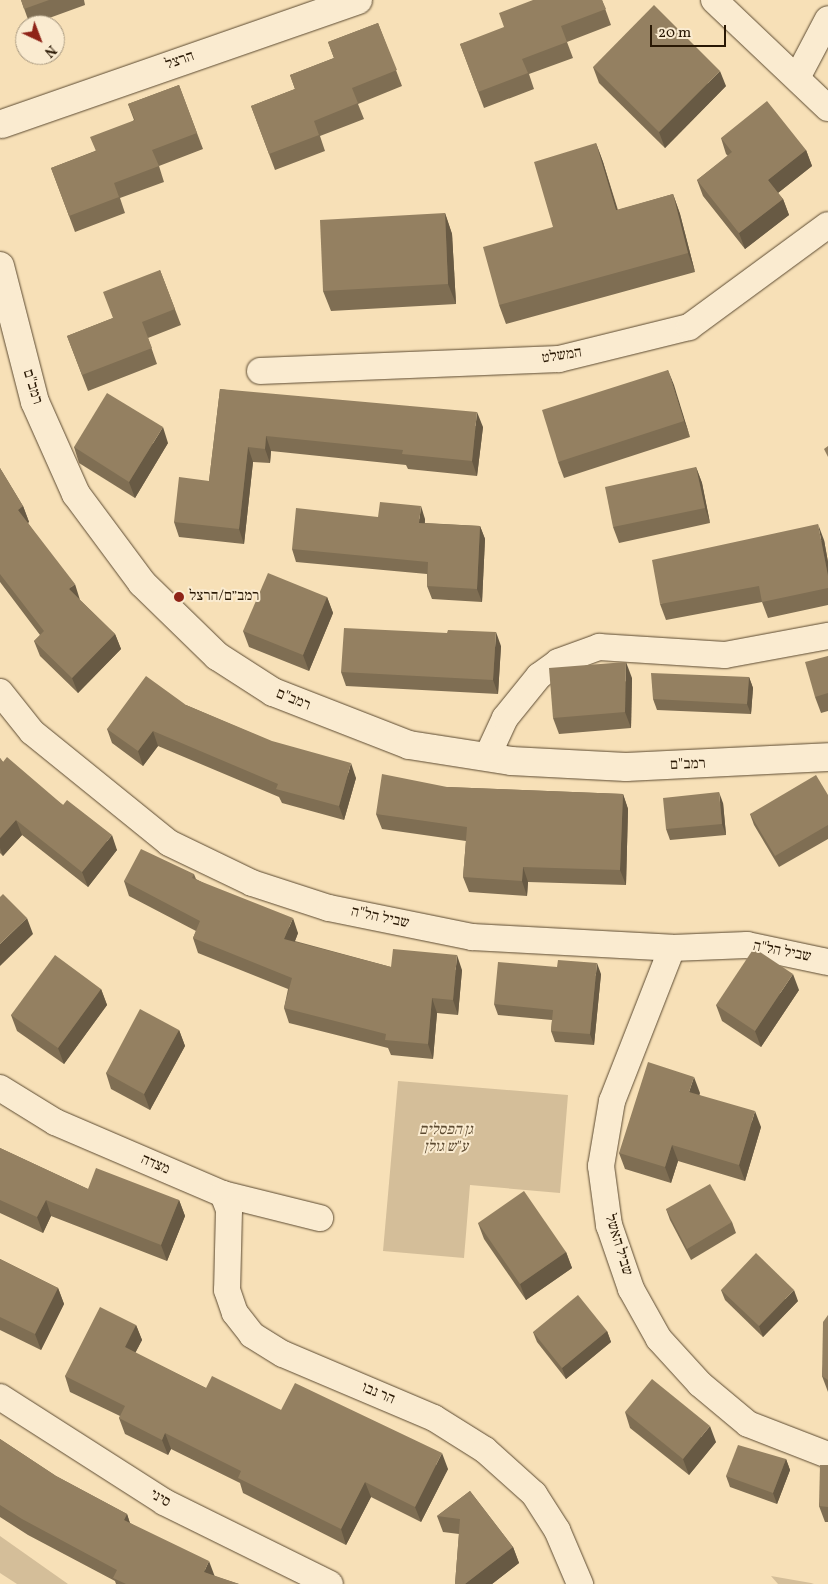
<!DOCTYPE html>
<html>
<head>
<meta charset="utf-8">
<style>
	body { margin:0 }
	#map { position:relative; width:828px; height:1584px; overflow:hidden; background:#f7e0b7; font-family:Vollkorn,"Frank Ruhl Libre",serif }
	div>[style] { position:absolute }
	.green>* { inset:0; background:#d4be99 }
	.roads { filter:drop-shadow(0 0 1px #5c4a31) drop-shadow(0 0 1px #5c4a31) }
	.street>* { height:26px; margin:-13px; padding:0 13px; transform-origin:13px; border-radius:13px; background:#faebd0 }
	.secondary>* { height:28px; margin:-14px; padding:0 14px; transform-origin:14px; border-radius:14px; background:#faebd0 }
	.wall>* { inset:0; background:#7f6e53 }
	.shaded-wall>* { inset:0; background:#685a44 }
	.building>* { inset:0; background:#948061 }
	.dots>* { width:14px; height:14px; translate:-50% -50%; box-sizing:border-box; border:2px solid #faebd0; border-radius:50% }
	span { translate:-50% -50%; white-space:nowrap; text-align:center; line-height:1.15; -webkit-text-stroke:4px #faebd0; paint-order:stroke }
	.street-label { font-size:15px; color:#291804 }
	.poi-label { font-size:15px; color:#291804 }
	.left { translate:0 -50%; text-align:left }
	.park-label { font-size:15px; color:#5c4a31; font-style:italic }
	.north { position:absolute; left:15px; top:15px; width:50px; height:50px; box-sizing:border-box; background:#faebd0; border:1px solid #a6977e; border-radius:50%; rotate:137deg; font-size:14px; font-weight:700; line-height:20px; text-align:center; color:#291804 }
	.north::after { content:''; display:block; margin:auto; width:18px; height:22px; background:#8f2418; clip-path:polygon(50% 0,100% 100%,50% 72%,0 100%) }
	.scale { position:absolute; left:650px; top:25px; width:76px; height:22px; box-sizing:border-box; border:2px solid #291804; border-top:0; padding-left:6px; font-size:15px; line-height:18px; white-space:nowrap; color:#291804; -webkit-text-stroke:4px #faebd0; paint-order:stroke }
</style>
</head>
<body>
<div id="map">
	<div class="green">
		<div style="clip-path:polygon(398px 1081px,568px 1095px,560px 1193px,470px 1185px,464px 1258px,383px 1251px)"></div>
		<div style="clip-path:polygon(0 1536px,68px 1584px,17px 1584px,0 1573px)"></div>
		<div style="clip-path:polygon(771px 1576px,811px 1583px,814px 1584px,778px 1584px)"></div>
	</div>
	<div class="roads">
		<div class="street">
			<div style="left:714px;top:0;width:157px;rotate:43.5deg"></div>
			<div style="left:798px;top:76px;width:64px;rotate:-62.2deg"></div>
			<div style="left:260px;top:371px;width:299px;rotate:-2.3deg"></div>
			<div style="left:559px;top:359px;width:134px;rotate:-13.8deg"></div>
			<div style="left:689px;top:327px;width:172px;rotate:-36.3deg"></div>
			<div style="left:0;top:692px;width:51px;rotate:51.3deg"></div>
			<div style="left:32px;top:732px;width:176px;rotate:39deg"></div>
			<div style="left:169px;top:843px;width:92px;rotate:25.7deg"></div>
			<div style="left:252px;top:883px;width:81px;rotate:18deg"></div>
			<div style="left:329px;top:908px;width:146px;rotate:11.5deg"></div>
			<div style="left:472px;top:937px;width:200px;rotate:3.1deg"></div>
			<div style="left:672px;top:948px;width:75px;rotate:-2.3deg"></div>
			<div style="left:747px;top:945px;width:83px;rotate:11.9deg"></div>
			<div style="left:487px;top:757px;width:43px;rotate:-65.2deg"></div>
			<div style="left:505px;top:718px;width:54px;rotate:-51deg"></div>
			<div style="left:539px;top:676px;width:24px;rotate:-36deg"></div>
			<div style="left:558px;top:662px;width:44px;rotate:-20.1deg"></div>
			<div style="left:599px;top:647px;width:126px;rotate:3.6deg"></div>
			<div style="left:725px;top:655px;width:105px;rotate:-10.5deg"></div>
			<div style="left:672px;top:948px;width:164px;rotate:111.4deg"></div>
			<div style="left:612px;top:1101px;width:66px;rotate:99.6deg"></div>
			<div style="left:601px;top:1166px;width:60px;rotate:82.3deg"></div>
			<div style="left:609px;top:1225px;width:68px;rotate:71deg"></div>
			<div style="left:631px;top:1289px;width:57px;rotate:60.8deg"></div>
			<div style="left:659px;top:1339px;width:61px;rotate:47.7deg"></div>
			<div style="left:700px;top:1384px;width:62px;rotate:39.8deg"></div>
			<div style="left:748px;top:1424px;width:86px;rotate:21.2deg"></div>
			<div style="left:0;top:1088px;width:65px;rotate:31.7deg"></div>
			<div style="left:55px;top:1122px;width:183px;rotate:23.2deg"></div>
			<div style="left:223px;top:1194px;width:100px;rotate:13.9deg"></div>
			<div style="left:223px;top:1194px;width:17px;rotate:69deg"></div>
			<div style="left:229px;top:1210px;width:80px;rotate:91.4deg"></div>
			<div style="left:227px;top:1290px;width:24px;rotate:71deg"></div>
			<div style="left:235px;top:1313px;width:28px;rotate:52deg"></div>
			<div style="left:252px;top:1335px;width:36px;rotate:32deg"></div>
			<div style="left:283px;top:1354px;width:164px;rotate:23deg"></div>
			<div style="left:434px;top:1418px;width:60px;rotate:32.1deg"></div>
			<div style="left:485px;top:1450px;width:66px;rotate:41.9deg"></div>
			<div style="left:534px;top:1494px;width:43px;rotate:57.4deg"></div>
			<div style="left:557px;top:1530px;width:59px;rotate:66.9deg"></div>
			<div style="left:0;top:1397px;width:195px;rotate:32.6deg"></div>
			<div style="left:164px;top:1502px;width:185px;rotate:26.3deg"></div>
		</div>
		<div class="secondary">
			<div style="left:2px;top:124px;width:377px;rotate:-19.2deg"></div>
			<div style="left:0;top:266px;width:140px;rotate:75.6deg"></div>
			<div style="left:35px;top:402px;width:101px;rotate:66deg"></div>
			<div style="left:76px;top:494px;width:111px;rotate:53.4deg"></div>
			<div style="left:142px;top:583px;width:105px;rotate:44.2deg"></div>
			<div style="left:217px;top:656px;width:67px;rotate:32.7deg"></div>
			<div style="left:273px;top:692px;width:146px;rotate:21.3deg"></div>
			<div style="left:409px;top:745px;width:103px;rotate:8.9deg"></div>
			<div style="left:511px;top:761px;width:115px;rotate:3deg"></div>
			<div style="left:626px;top:767px;width:202px;rotate:-2.8deg"></div>
		</div>
	</div>
	<div class="wall">
		<div style="clip-path:polygon(21px 0,84px 0,85px 5px,30px 25px)"></div>
		<div style="clip-path:polygon(602px 0,611px 25px,567px 42px,573px 58px,529px 74px,534px 89px,484px 108px,460px 44px)"></div>
		<div style="clip-path:polygon(378px 23px,402px 86px,358px 104px,364px 119px,320px 136px,325px 151px,275px 170px,251px 106px,295px 89px,290px 75px,334px 58px,328px 42px)"></div>
		<div style="clip-path:polygon(593px 67px,726px 86px,665px 148px,599px 83px)"></div>
		<div style="clip-path:polygon(179px 85px,203px 149px,159px 166px,164px 182px,120px 198px,125px 213px,75px 232px,51px 168px,95px 151px,134px 120px,128px 104px)"></div>
		<div style="clip-path:polygon(721px 138px,806px 150px,812px 166px,778px 193px,783px 199px,789px 215px,745px 249px,703px 196px,697px 180px,728px 156px,726px 154px)"></div>
		<div style="clip-path:polygon(596px 143px,603px 162px,618px 210px,673px 194px,680px 214px,695px 272px,506px 324px,499px 305px,553px 227px)"></div>
		<div style="clip-path:polygon(445px 213px,452px 234px,456px 304px,331px 311px,323px 291px)"></div>
		<div style="clip-path:polygon(160px 270px,181px 325px,148px 338px,157px 364px,88px 391px,67px 336px,113px 318px)"></div>
		<div style="clip-path:polygon(668px 370px,690px 437px,564px 478px,558px 462px)"></div>
		<div style="clip-path:polygon(220px 389px,483px 427px,477px 476px,408px 469px,406px 465px,271px 451px,270px 463px,253px 462px,244px 544px,179px 537px,174px 522px,209px 481px)"></div>
		<div style="clip-path:polygon(168px 443px,135px 498px,79px 463px,74px 447px)"></div>
		<div style="clip-path:polygon(696px 467px,702px 483px,710px 523px,619px 543px,613px 527px)"></div>
		<div style="clip-path:polygon(0 468px,23px 506px,29px 522px,28px 523px,80px 600px,115px 634px,121px 649px,78px 693px,40px 656px,34px 641px,40px 635px,0 582px)"></div>
		<div style="clip-path:polygon(378px 517px,425px 519px,425px 523px,480px 526px,485px 539px,482px 602px,432px 599px,427px 586px,427px 574px,296px 562px,292px 549px)"></div>
		<div style="clip-path:polygon(824px 540px,828px 562px,828px 605px,768px 618px,762px 602px,666px 620px,660px 604px)"></div>
		<div style="clip-path:polygon(327px 597px,333px 613px,309px 671px,249px 647px,243px 631px)"></div>
		<div style="clip-path:polygon(501px 646px,498px 694px,346px 686px,341px 672px)"></div>
		<div style="clip-path:polygon(828px 656px,828px 711px,821px 713px,815px 697px)"></div>
		<div style="clip-path:polygon(749px 677px,753px 688px,751px 714px,657px 710px,653px 699px)"></div>
		<div style="clip-path:polygon(632px 678px,631px 728px,559px 734px,553px 718px)"></div>
		<div style="clip-path:polygon(186px 705px,356px 778px,344px 820px,282px 803px,279px 797px,158px 746px,143px 766px,112px 743px,107px 729px)"></div>
		<div style="clip-path:polygon(0 758px,3px 762px,63px 805px,117px 850px,88px 887px,22px 835px,3px 856px,0 853px)"></div>
		<div style="clip-path:polygon(447px 787px,623px 794px,628px 809px,626px 885px,528px 882px,527px 896px,469px 892px,463px 877px,466px 841px,382px 829px,376px 814px)"></div>
		<div style="clip-path:polygon(828px 795px,828px 839px,779px 867px,754px 825px,750px 814px)"></div>
		<div style="clip-path:polygon(723px 803px,726px 835px,670px 840px,666px 829px)"></div>
		<div style="clip-path:polygon(194px 874px,196px 879px,298px 933px,295px 941px,391px 967px,462px 970px,458px 1015px,437px 1013px,433px 1059px,391px 1055px,388px 1048px,289px 1023px,284px 1008px,288px 989px,198px 953px,193px 938px,196px 931px,129px 896px,124px 881px)"></div>
		<div style="clip-path:polygon(601px 974px,594px 1045px,555px 1042px,551px 1031px,552px 1020px,498px 1015px,494px 1004px)"></div>
		<div style="clip-path:polygon(101px 989px,107px 1005px,64px 1064px,17px 1031px,11px 1015px)"></div>
		<div style="clip-path:polygon(799px 990px,761px 1047px,722px 1021px,716px 1005px)"></div>
		<div style="clip-path:polygon(179px 1030px,185px 1046px,150px 1110px,111px 1089px,106px 1073px)"></div>
		<div style="clip-path:polygon(700px 1093px,699px 1095px,761px 1127px,745px 1181px,678px 1161px,671px 1183px,625px 1169px,619px 1153px)"></div>
		<div style="clip-path:polygon(0 1148px,88px 1189px,179px 1200px,185px 1216px,167px 1261px,51px 1216px,43px 1233px,0 1213px)"></div>
		<div style="clip-path:polygon(666px 1209px,732px 1222px,736px 1233px,691px 1260px,670px 1220px)"></div>
		<div style="clip-path:polygon(478px 1223px,566px 1252px,572px 1268px,526px 1300px,484px 1239px)"></div>
		<div style="clip-path:polygon(0 1259px,58px 1288px,64px 1304px,41px 1350px,0 1330px)"></div>
		<div style="clip-path:polygon(721px 1290px,798px 1301px,763px 1337px,725px 1300px)"></div>
		<div style="clip-path:polygon(828px 1315px,828px 1392px,822px 1376px)"></div>
		<div style="clip-path:polygon(136px 1325px,142px 1340px,135px 1353px,206px 1388px,281px 1410px,448px 1469px,421px 1522px,371px 1497px,346px 1545px,243px 1493px,240px 1483px,171px 1449px,168px 1455px,125px 1434px,119px 1418px,120px 1416px,70px 1392px,65px 1376px)"></div>
		<div style="clip-path:polygon(607px 1331px,611px 1342px,566px 1379px,537px 1342px,533px 1332px)"></div>
		<div style="clip-path:polygon(625px 1412px,716px 1442px,689px 1475px,630px 1428px)"></div>
		<div style="clip-path:polygon(0 1439px,56px 1476px,127px 1514px,130px 1523px,214px 1576px,239px 1584px,116px 1584px,115px 1581px,28px 1535px,0 1517px)"></div>
		<div style="clip-path:polygon(786px 1459px,790px 1470px,777px 1504px,730px 1487px,726px 1476px)"></div>
		<div style="clip-path:polygon(828px 1465px,828px 1522px,825px 1522px,819px 1506px)"></div>
		<div style="clip-path:polygon(470px 1491px,513px 1547px,519px 1563px,492px 1584px,455px 1584px,459px 1534px,443px 1532px,437px 1516px)"></div>
	</div>
	<div class="shaded-wall">
		<div style="clip-path:polygon(720px 71px,726px 86px,665px 148px,659px 132px)"></div>
		<div style="clip-path:polygon(596px 143px,603px 162px,623px 229px,616px 210px)"></div>
		<div style="clip-path:polygon(806px 150px,812px 166px,774px 196px,768px 180px)"></div>
		<div style="clip-path:polygon(673px 194px,680px 214px,695px 272px,688px 253px)"></div>
		<div style="clip-path:polygon(783px 199px,789px 215px,745px 249px,739px 233px)"></div>
		<div style="clip-path:polygon(445px 213px,452px 234px,456px 304px,448px 284px)"></div>
		<div style="clip-path:polygon(668px 370px,674px 385px,690px 437px,684px 421px)"></div>
		<div style="clip-path:polygon(477px 412px,483px 427px,477px 476px,472px 461px)"></div>
		<div style="clip-path:polygon(163px 427px,168px 443px,135px 498px,129px 482px)"></div>
		<div style="clip-path:polygon(266px 436px,271px 451px,270px 463px,265px 449px)"></div>
		<div style="clip-path:polygon(248px 447px,253px 462px,244px 544px,239px 529px)"></div>
		<div style="clip-path:polygon(696px 467px,702px 483px,710px 523px,705px 508px)"></div>
		<div style="clip-path:polygon(23px 506px,29px 522px,24px 525px,18px 510px)"></div>
		<div style="clip-path:polygon(421px 506px,425px 519px,423px 536px,419px 523px)"></div>
		<div style="clip-path:polygon(818px 524px,824px 540px,828px 562px,828px 576px)"></div>
		<div style="clip-path:polygon(480px 526px,485px 539px,482px 602px,477px 589px)"></div>
		<div style="clip-path:polygon(75px 584px,80px 600px,69px 589px)"></div>
		<div style="clip-path:polygon(327px 597px,333px 613px,309px 671px,303px 655px)"></div>
		<div style="clip-path:polygon(496px 632px,501px 646px,498px 694px,493px 680px)"></div>
		<div style="clip-path:polygon(115px 634px,121px 649px,78px 693px,72px 678px)"></div>
		<div style="clip-path:polygon(626px 662px,632px 678px,631px 728px,625px 712px)"></div>
		<div style="clip-path:polygon(749px 677px,753px 688px,751px 714px,747px 704px)"></div>
		<div style="clip-path:polygon(153px 731px,158px 746px,143px 766px,138px 751px)"></div>
		<div style="clip-path:polygon(351px 763px,356px 778px,344px 820px,339px 806px)"></div>
		<div style="clip-path:polygon(719px 792px,723px 803px,726px 835px,722px 824px)"></div>
		<div style="clip-path:polygon(623px 794px,628px 809px,626px 885px,620px 870px)"></div>
		<div style="clip-path:polygon(16px 820px,22px 835px,3px 856px,0 848px,0 838px)"></div>
		<div style="clip-path:polygon(112px 835px,117px 850px,88px 887px,82px 872px)"></div>
		<div style="clip-path:polygon(523px 867px,528px 882px,527px 896px,522px 881px)"></div>
		<div style="clip-path:polygon(27px 918px,33px 934px,0 966px,0 944px)"></div>
		<div style="clip-path:polygon(293px 918px,298px 933px,290px 954px,284px 939px)"></div>
		<div style="clip-path:polygon(457px 955px,462px 970px,458px 1015px,453px 1000px)"></div>
		<div style="clip-path:polygon(597px 963px,601px 974px,594px 1045px,590px 1034px)"></div>
		<div style="clip-path:polygon(793px 974px,799px 990px,761px 1047px,755px 1031px)"></div>
		<div style="clip-path:polygon(101px 989px,107px 1005px,64px 1064px,58px 1048px)"></div>
		<div style="clip-path:polygon(432px 998px,437px 1013px,433px 1059px,428px 1044px)"></div>
		<div style="clip-path:polygon(179px 1030px,185px 1046px,150px 1110px,144px 1094px)"></div>
		<div style="clip-path:polygon(694px 1077px,700px 1093px,695px 1108px,689px 1092px)"></div>
		<div style="clip-path:polygon(755px 1111px,761px 1127px,745px 1181px,739px 1165px)"></div>
		<div style="clip-path:polygon(672px 1145px,678px 1161px,671px 1183px,665px 1167px)"></div>
		<div style="clip-path:polygon(46px 1200px,51px 1216px,43px 1233px,37px 1217px)"></div>
		<div style="clip-path:polygon(179px 1200px,185px 1216px,167px 1261px,161px 1245px)"></div>
		<div style="clip-path:polygon(566px 1252px,572px 1268px,526px 1300px,520px 1284px)"></div>
		<div style="clip-path:polygon(58px 1288px,64px 1304px,41px 1350px,35px 1334px)"></div>
		<div style="clip-path:polygon(794px 1290px,798px 1301px,763px 1337px,759px 1326px)"></div>
		<div style="clip-path:polygon(136px 1325px,142px 1340px,130px 1363px,125px 1347px)"></div>
		<div style="clip-path:polygon(607px 1331px,611px 1342px,566px 1379px,562px 1368px)"></div>
		<div style="clip-path:polygon(710px 1426px,716px 1442px,689px 1475px,683px 1459px)"></div>
		<div style="clip-path:polygon(165px 1433px,171px 1449px,168px 1455px,162px 1440px)"></div>
		<div style="clip-path:polygon(442px 1453px,448px 1469px,421px 1522px,415px 1507px)"></div>
		<div style="clip-path:polygon(786px 1459px,790px 1470px,777px 1504px,773px 1493px)"></div>
		<div style="clip-path:polygon(365px 1482px,371px 1497px,346px 1545px,341px 1529px)"></div>
		<div style="clip-path:polygon(127px 1514px,132px 1530px,124px 1520px)"></div>
		<div style="clip-path:polygon(513px 1547px,519px 1563px,492px 1584px,465px 1584px)"></div>
		<div style="clip-path:polygon(209px 1561px,215px 1577px,204px 1572px)"></div>
	</div>
	<div class="building">
		<div style="clip-path:polygon(21px 0,49px 0,24px 9px)"></div>
		<div style="clip-path:polygon(533px 0,602px 0,606px 9px,561px 26px,567px 42px,522px 59px,528px 73px,478px 92px,460px 44px,504px 27px,499px 13px)"></div>
		<div style="clip-path:polygon(654px 5px,720px 71px,659px 132px,593px 67px)"></div>
		<div style="clip-path:polygon(378px 23px,397px 70px,352px 88px,358px 103px,314px 121px,319px 135px,269px 154px,251px 106px,295px 89px,290px 75px,334px 58px,328px 42px)"></div>
		<div style="clip-path:polygon(179px 85px,197px 133px,152px 150px,159px 166px,114px 183px,119px 197px,69px 216px,51px 168px,96px 151px,90px 137px,135px 120px,128px 104px)"></div>
		<div style="clip-path:polygon(767px 101px,806px 150px,768px 180px,783px 199px,739px 233px,697px 180px,732px 152px,721px 138px)"></div>
		<div style="clip-path:polygon(596px 143px,616px 210px,673px 194px,688px 253px,499px 305px,483px 247px,553px 227px,534px 162px)"></div>
		<div style="clip-path:polygon(445px 213px,448px 284px,323px 291px,320px 220px)"></div>
		<div style="clip-path:polygon(160px 270px,175px 309px,142px 322px,152px 348px,82px 375px,67px 336px,113px 318px,103px 292px)"></div>
		<div style="clip-path:polygon(668px 370px,684px 421px,558px 462px,542px 410px)"></div>
		<div style="clip-path:polygon(220px 389px,477px 412px,472px 461px,402px 454px,403px 450px,266px 436px,265px 449px,248px 447px,239px 529px,174px 522px,179px 477px,209px 481px)"></div>
		<div style="clip-path:polygon(107px 393px,163px 427px,129px 482px,74px 447px)"></div>
		<div style="clip-path:polygon(828px 446px,828px 457px,824px 449px)"></div>
		<div style="clip-path:polygon(696px 467px,705px 508px,613px 527px,605px 487px)"></div>
		<div style="clip-path:polygon(0 468px,23px 506px,18px 510px,75px 584px,69px 589px,115px 634px,72px 678px,34px 641px,44px 631px,0 574px)"></div>
		<div style="clip-path:polygon(380px 502px,421px 506px,419px 523px,480px 526px,477px 589px,427px 586px,428px 562px,292px 549px,296px 508px,378px 517px)"></div>
		<div style="clip-path:polygon(818px 524px,828px 576px,828px 588px,762px 602px,759px 586px,660px 604px,652px 560px)"></div>
		<div style="clip-path:polygon(268px 573px,327px 597px,303px 655px,243px 631px)"></div>
		<div style="clip-path:polygon(344px 628px,447px 633px,448px 630px,496px 632px,493px 680px,341px 672px)"></div>
		<div style="clip-path:polygon(828px 656px,828px 693px,815px 697px,805px 662px)"></div>
		<div style="clip-path:polygon(626px 662px,625px 712px,553px 718px,549px 668px)"></div>
		<div style="clip-path:polygon(651px 673px,749px 677px,747px 704px,653px 699px)"></div>
		<div style="clip-path:polygon(146px 676px,186px 705px,272px 741px,351px 763px,339px 806px,276px 789px,278px 784px,153px 731px,138px 751px,107px 729px)"></div>
		<div style="clip-path:polygon(7px 757px,63px 805px,67px 800px,112px 835px,82px 872px,16px 820px,0 838px,0 758px,3px 762px)"></div>
		<div style="clip-path:polygon(382px 774px,447px 787px,623px 794px,620px 870px,523px 867px,522px 881px,463px 877px,467px 827px,376px 814px)"></div>
		<div style="clip-path:polygon(816px 775px,828px 795px,828px 825px,775px 856px,750px 814px)"></div>
		<div style="clip-path:polygon(719px 792px,722px 824px,666px 829px,663px 798px)"></div>
		<div style="clip-path:polygon(141px 849px,194px 874px,192px 878px,293px 918px,284px 939px,391px 967px,393px 949px,457px 955px,453px 1000px,432px 998px,428px 1044px,385px 1040px,386px 1034px,284px 1008px,292px 978px,193px 938px,200px 921px,124px 881px)"></div>
		<div style="clip-path:polygon(3px 894px,27px 918px,0 944px,0 897px)"></div>
		<div style="clip-path:polygon(754px 948px,793px 974px,755px 1031px,716px 1005px)"></div>
		<div style="clip-path:polygon(55px 955px,101px 989px,58px 1048px,11px 1015px)"></div>
		<div style="clip-path:polygon(558px 960px,597px 963px,590px 1034px,551px 1031px,553px 1010px,494px 1004px,498px 962px,557px 967px)"></div>
		<div style="clip-path:polygon(140px 1009px,179px 1030px,144px 1094px,106px 1073px)"></div>
		<div style="clip-path:polygon(648px 1062px,694px 1077px,689px 1092px,755px 1111px,739px 1165px,672px 1145px,665px 1167px,619px 1153px)"></div>
		<div style="clip-path:polygon(0 1148px,88px 1189px,96px 1168px,179px 1200px,161px 1245px,46px 1200px,37px 1217px,0 1200px)"></div>
		<div style="clip-path:polygon(710px 1184px,732px 1222px,687px 1249px,666px 1209px)"></div>
		<div style="clip-path:polygon(524px 1191px,566px 1252px,520px 1284px,478px 1223px)"></div>
		<div style="clip-path:polygon(756px 1253px,794px 1290px,759px 1326px,721px 1290px)"></div>
		<div style="clip-path:polygon(0 1259px,58px 1288px,35px 1334px,0 1317px)"></div>
		<div style="clip-path:polygon(578px 1295px,607px 1331px,562px 1368px,533px 1332px)"></div>
		<div style="clip-path:polygon(100px 1307px,136px 1325px,125px 1347px,206px 1388px,212px 1376px,281px 1410px,295px 1383px,442px 1453px,415px 1507px,365px 1482px,341px 1529px,238px 1478px,241px 1471px,165px 1433px,162px 1440px,119px 1418px,125px 1406px,65px 1376px)"></div>
		<div style="clip-path:polygon(828px 1315px,828px 1380px,822px 1376px,823px 1322px)"></div>
		<div style="clip-path:polygon(652px 1379px,710px 1426px,683px 1459px,625px 1412px)"></div>
		<div style="clip-path:polygon(0 1439px,56px 1476px,127px 1514px,124px 1520px,209px 1561px,204px 1572px,239px 1584px,126px 1584px,113px 1578px,117px 1570px,22px 1519px,0 1505px)"></div>
		<div style="clip-path:polygon(738px 1445px,786px 1459px,773px 1493px,726px 1476px)"></div>
		<div style="clip-path:polygon(820px 1465px,828px 1465px,828px 1507px,819px 1506px)"></div>
		<div style="clip-path:polygon(470px 1491px,513px 1547px,465px 1584px,455px 1584px,460px 1519px,437px 1516px)"></div>
	</div>
	<div class="dots">
		<div style="left:179px;top:597px;background:#8f2418"></div>
	</div>
	<div class="street-label">
		<span style="left:180px;top:61px;rotate:-19deg">הרצל</span>
		<span style="left:562px;top:356px;rotate:-9deg">המשלט</span>
		<span style="left:32px;top:387px;rotate:73deg">רמב"ם</span>
		<span style="left:293px;top:700px;rotate:22deg">רמב"ם</span>
		<span style="left:688px;top:765px;rotate:-2deg">רמב"ם</span>
		<span style="left:380px;top:918px;rotate:12deg">שביל הל"ה</span>
		<span style="left:782px;top:952px;rotate:11deg">שביל הל"ה</span>
		<span style="left:155px;top:1165px;rotate:23deg">מצדה</span>
		<span style="left:618px;top:1245px;rotate:73deg">שביל האשל</span>
		<span style="left:378px;top:1394px;rotate:23deg">הר נבו</span>
		<span style="left:160px;top:1499px;rotate:30deg">סיני</span>
	</div>
	<div class="poi-label">
		<span class="left" style="left:189px;top:597px">רמב״ם/הרצל</span>
	</div>
	<div class="park-label">
		<span style="left:446px;top:1139px">גן הפסלים<br>ע"ש גולן</span>
	</div>
	<div class="north">N</div>
	<div class="scale">20 m</div>
</div>
</body>
</html>
